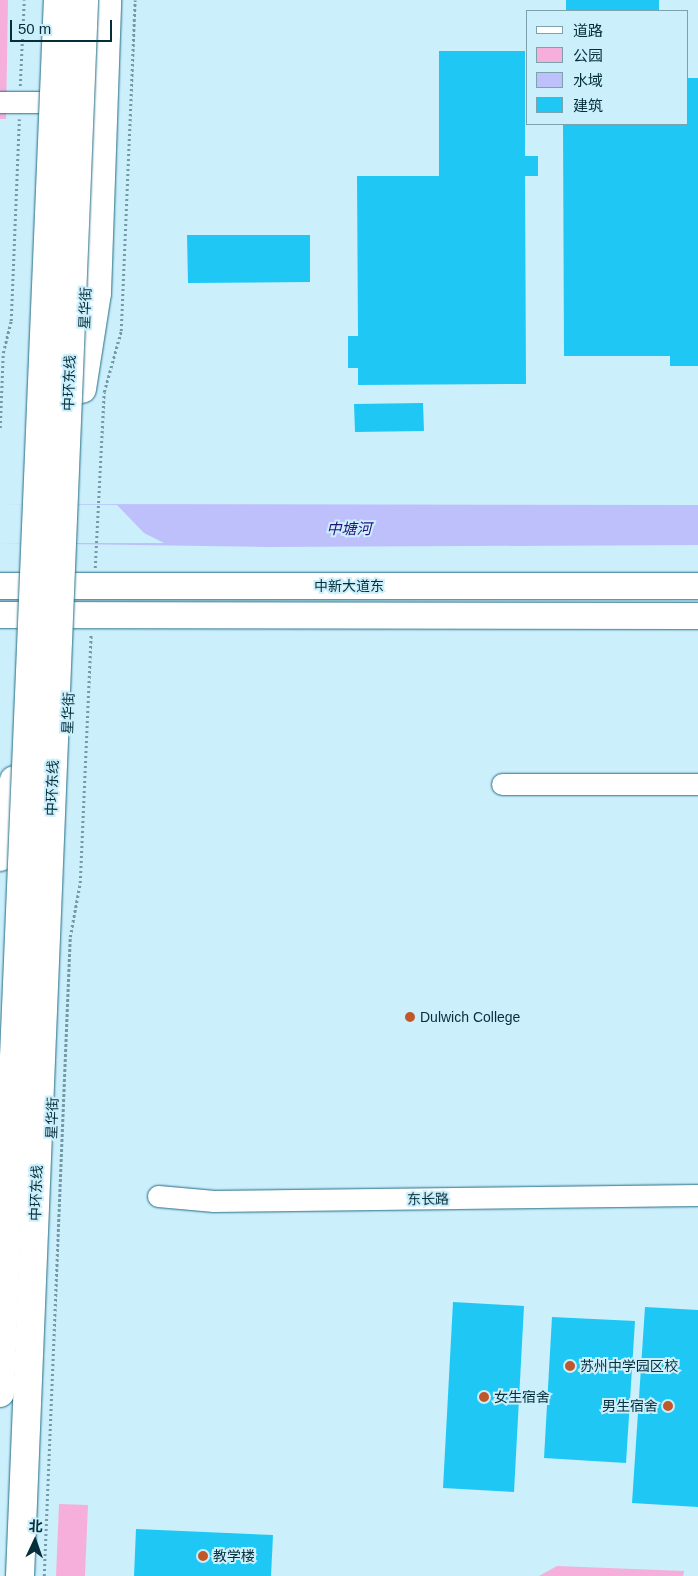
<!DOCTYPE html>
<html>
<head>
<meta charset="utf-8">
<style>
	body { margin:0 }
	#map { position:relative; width:698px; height:1576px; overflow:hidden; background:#cceffc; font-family:Arial,"Noto Sans SC",sans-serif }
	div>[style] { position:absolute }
	.green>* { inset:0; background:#f6afda }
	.water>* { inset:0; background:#bdc0fb }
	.pier>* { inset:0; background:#cceffc }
	.building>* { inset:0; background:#1fc8f4 }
	.path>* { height:2.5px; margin-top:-1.25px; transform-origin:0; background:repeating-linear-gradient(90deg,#749aa7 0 2.5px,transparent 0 5px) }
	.roads { filter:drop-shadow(0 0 1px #216c83) drop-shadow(0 0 1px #216c83) }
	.minor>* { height:21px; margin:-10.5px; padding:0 10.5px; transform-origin:10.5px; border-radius:10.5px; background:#fff }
	.major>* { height:26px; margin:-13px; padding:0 13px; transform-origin:13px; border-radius:13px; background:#fff }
	.highway>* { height:28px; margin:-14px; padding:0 14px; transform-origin:14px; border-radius:14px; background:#fff }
	.bridges { filter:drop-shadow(0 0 1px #216c83) drop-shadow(0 0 1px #216c83) }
	.highway-bridge>* { height:28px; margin:-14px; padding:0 14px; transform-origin:14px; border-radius:14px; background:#fff }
	.dots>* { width:14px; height:14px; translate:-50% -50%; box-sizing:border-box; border:2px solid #cceffc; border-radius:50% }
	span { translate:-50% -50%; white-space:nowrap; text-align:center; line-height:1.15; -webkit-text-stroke:4px #cceffc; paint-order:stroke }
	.street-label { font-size:14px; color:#032e3a }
	.poi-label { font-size:14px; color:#032e3a }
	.left { translate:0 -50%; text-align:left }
	.right { translate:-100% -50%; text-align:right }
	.water-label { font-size:15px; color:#2b0b7e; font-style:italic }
	.legend { position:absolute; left:526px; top:10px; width:162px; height:115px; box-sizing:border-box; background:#cceffc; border:1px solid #7ca2ae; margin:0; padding:6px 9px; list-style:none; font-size:15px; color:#032e3a }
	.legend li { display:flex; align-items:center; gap:10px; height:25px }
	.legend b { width:25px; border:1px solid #7ca2ae }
	.north { position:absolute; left:10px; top:1516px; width:50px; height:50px; -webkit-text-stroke:4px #cceffc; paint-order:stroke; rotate:3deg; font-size:14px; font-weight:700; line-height:20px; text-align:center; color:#032e3a }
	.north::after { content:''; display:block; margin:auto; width:18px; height:22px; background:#032e3a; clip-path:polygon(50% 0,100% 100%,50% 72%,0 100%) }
	.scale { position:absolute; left:10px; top:20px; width:102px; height:22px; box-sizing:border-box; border:2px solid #032e3a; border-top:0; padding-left:6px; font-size:15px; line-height:18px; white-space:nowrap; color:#032e3a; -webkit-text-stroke:4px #cceffc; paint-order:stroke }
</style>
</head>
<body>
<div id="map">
	<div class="green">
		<div style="clip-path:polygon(0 0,8px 0,6px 119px,0 119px)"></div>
		<div style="clip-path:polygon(59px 1504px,88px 1505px,85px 1576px,56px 1576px)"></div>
		<div style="clip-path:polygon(557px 1566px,684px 1571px,684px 1572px,683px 1576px,539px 1576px)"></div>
	</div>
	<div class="water">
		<div style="clip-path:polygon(0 504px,698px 505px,698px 545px,266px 547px,0 543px)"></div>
	</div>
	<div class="pier">
		<div style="clip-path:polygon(0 504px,117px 505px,144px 533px,164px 543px,0 543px)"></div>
	</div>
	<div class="building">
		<div style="clip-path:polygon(566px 0,659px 0,659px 11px,566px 11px)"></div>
		<div style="clip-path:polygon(439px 51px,525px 51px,525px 156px,538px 156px,538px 176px,525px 176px,526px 384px,358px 385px,358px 368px,348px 368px,348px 336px,358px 336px,357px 176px,439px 176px)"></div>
		<div style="clip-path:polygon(687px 78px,698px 78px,698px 366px,670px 366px,670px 356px,564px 356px,563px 124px,687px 124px)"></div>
		<div style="clip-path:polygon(187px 235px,310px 235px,310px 282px,188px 283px)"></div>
		<div style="clip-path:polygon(423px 403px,424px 431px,355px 432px,354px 404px)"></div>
		<div style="clip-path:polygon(453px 1302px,524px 1306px,514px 1492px,443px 1488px)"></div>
		<div style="clip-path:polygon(645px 1307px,698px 1310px,698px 1507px,632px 1503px)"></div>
		<div style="clip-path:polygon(552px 1317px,635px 1321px,626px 1463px,544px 1458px)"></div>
		<div style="clip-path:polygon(136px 1529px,273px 1535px,271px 1576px,134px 1576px)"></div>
	</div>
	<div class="path">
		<div style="left:20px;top:86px;width:86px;rotate:-87.3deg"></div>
		<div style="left:0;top:428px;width:75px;rotate:-87.7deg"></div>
		<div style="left:3px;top:353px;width:33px;rotate:-76deg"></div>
		<div style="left:11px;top:321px;width:202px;rotate:-87.7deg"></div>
		<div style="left:95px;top:568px;width:176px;rotate:-87.1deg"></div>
		<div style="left:104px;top:392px;width:63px;rotate:-74.4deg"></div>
		<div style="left:121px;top:331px;width:331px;rotate:-87.6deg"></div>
		<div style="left:44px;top:1576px;width:640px;rotate:-87.67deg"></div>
		<div style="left:70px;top:937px;width:55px;rotate:-79.5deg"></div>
		<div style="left:80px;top:883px;width:249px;rotate:-87.5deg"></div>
	</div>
	<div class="roads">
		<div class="minor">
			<div style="left:0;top:102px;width:41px"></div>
			<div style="left:502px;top:784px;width:196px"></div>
			<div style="left:158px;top:1196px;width:56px;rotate:5.1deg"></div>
			<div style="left:214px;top:1201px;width:484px;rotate:-0.7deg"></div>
		</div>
		<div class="major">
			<div style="left:0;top:586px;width:698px"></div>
			<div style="left:0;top:615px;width:698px;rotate:0.08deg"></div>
		</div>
		<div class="highway">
			<div style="left:82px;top:389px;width:97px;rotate:-81.1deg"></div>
			<div style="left:97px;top:293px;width:293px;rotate:-88deg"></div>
			<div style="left:0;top:857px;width:78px;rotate:-79.7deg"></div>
		</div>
	</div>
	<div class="bridges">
		<div class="highway-bridge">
			<div style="left:0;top:1393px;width:1394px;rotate:-87.62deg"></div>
			<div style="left:20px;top:1576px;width:1577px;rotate:-87.67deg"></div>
		</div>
	</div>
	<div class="dots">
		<div style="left:410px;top:1017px;background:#bf592c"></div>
		<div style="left:570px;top:1366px;background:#bf592c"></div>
		<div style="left:484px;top:1397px;background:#bf592c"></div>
		<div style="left:668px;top:1406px;background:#bf592c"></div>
		<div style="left:203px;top:1556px;background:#bf592c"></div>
	</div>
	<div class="street-label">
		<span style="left:85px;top:308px;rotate:-88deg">星华街</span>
		<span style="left:69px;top:383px;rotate:-88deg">中环东线</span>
		<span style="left:349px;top:586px">中新大道东</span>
		<span style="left:68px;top:713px;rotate:-88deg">星华街</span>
		<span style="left:52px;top:788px;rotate:-88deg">中环东线</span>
		<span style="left:52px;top:1118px;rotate:-88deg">星华街</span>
		<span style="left:36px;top:1193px;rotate:-88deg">中环东线</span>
		<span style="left:428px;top:1199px;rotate:-1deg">东长路</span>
	</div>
	<div class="poi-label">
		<span class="left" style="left:420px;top:1017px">Dulwich College</span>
		<span class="left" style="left:580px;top:1366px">苏州中学园区校</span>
		<span class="left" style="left:494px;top:1397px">女生宿舍</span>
		<span class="right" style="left:658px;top:1406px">男生宿舍</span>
		<span class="left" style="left:213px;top:1556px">教学楼</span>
	</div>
	<div class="water-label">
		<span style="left:349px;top:529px">中塘河</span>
	</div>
	<ul class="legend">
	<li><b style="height:6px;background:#fff"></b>道路</li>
	<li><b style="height:14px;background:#f6afda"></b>公园</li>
	<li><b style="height:14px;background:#bdc0fb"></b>水域</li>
	<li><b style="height:14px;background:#1fc8f4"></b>建筑</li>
	</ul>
	<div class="north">北</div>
	<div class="scale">50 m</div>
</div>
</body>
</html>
